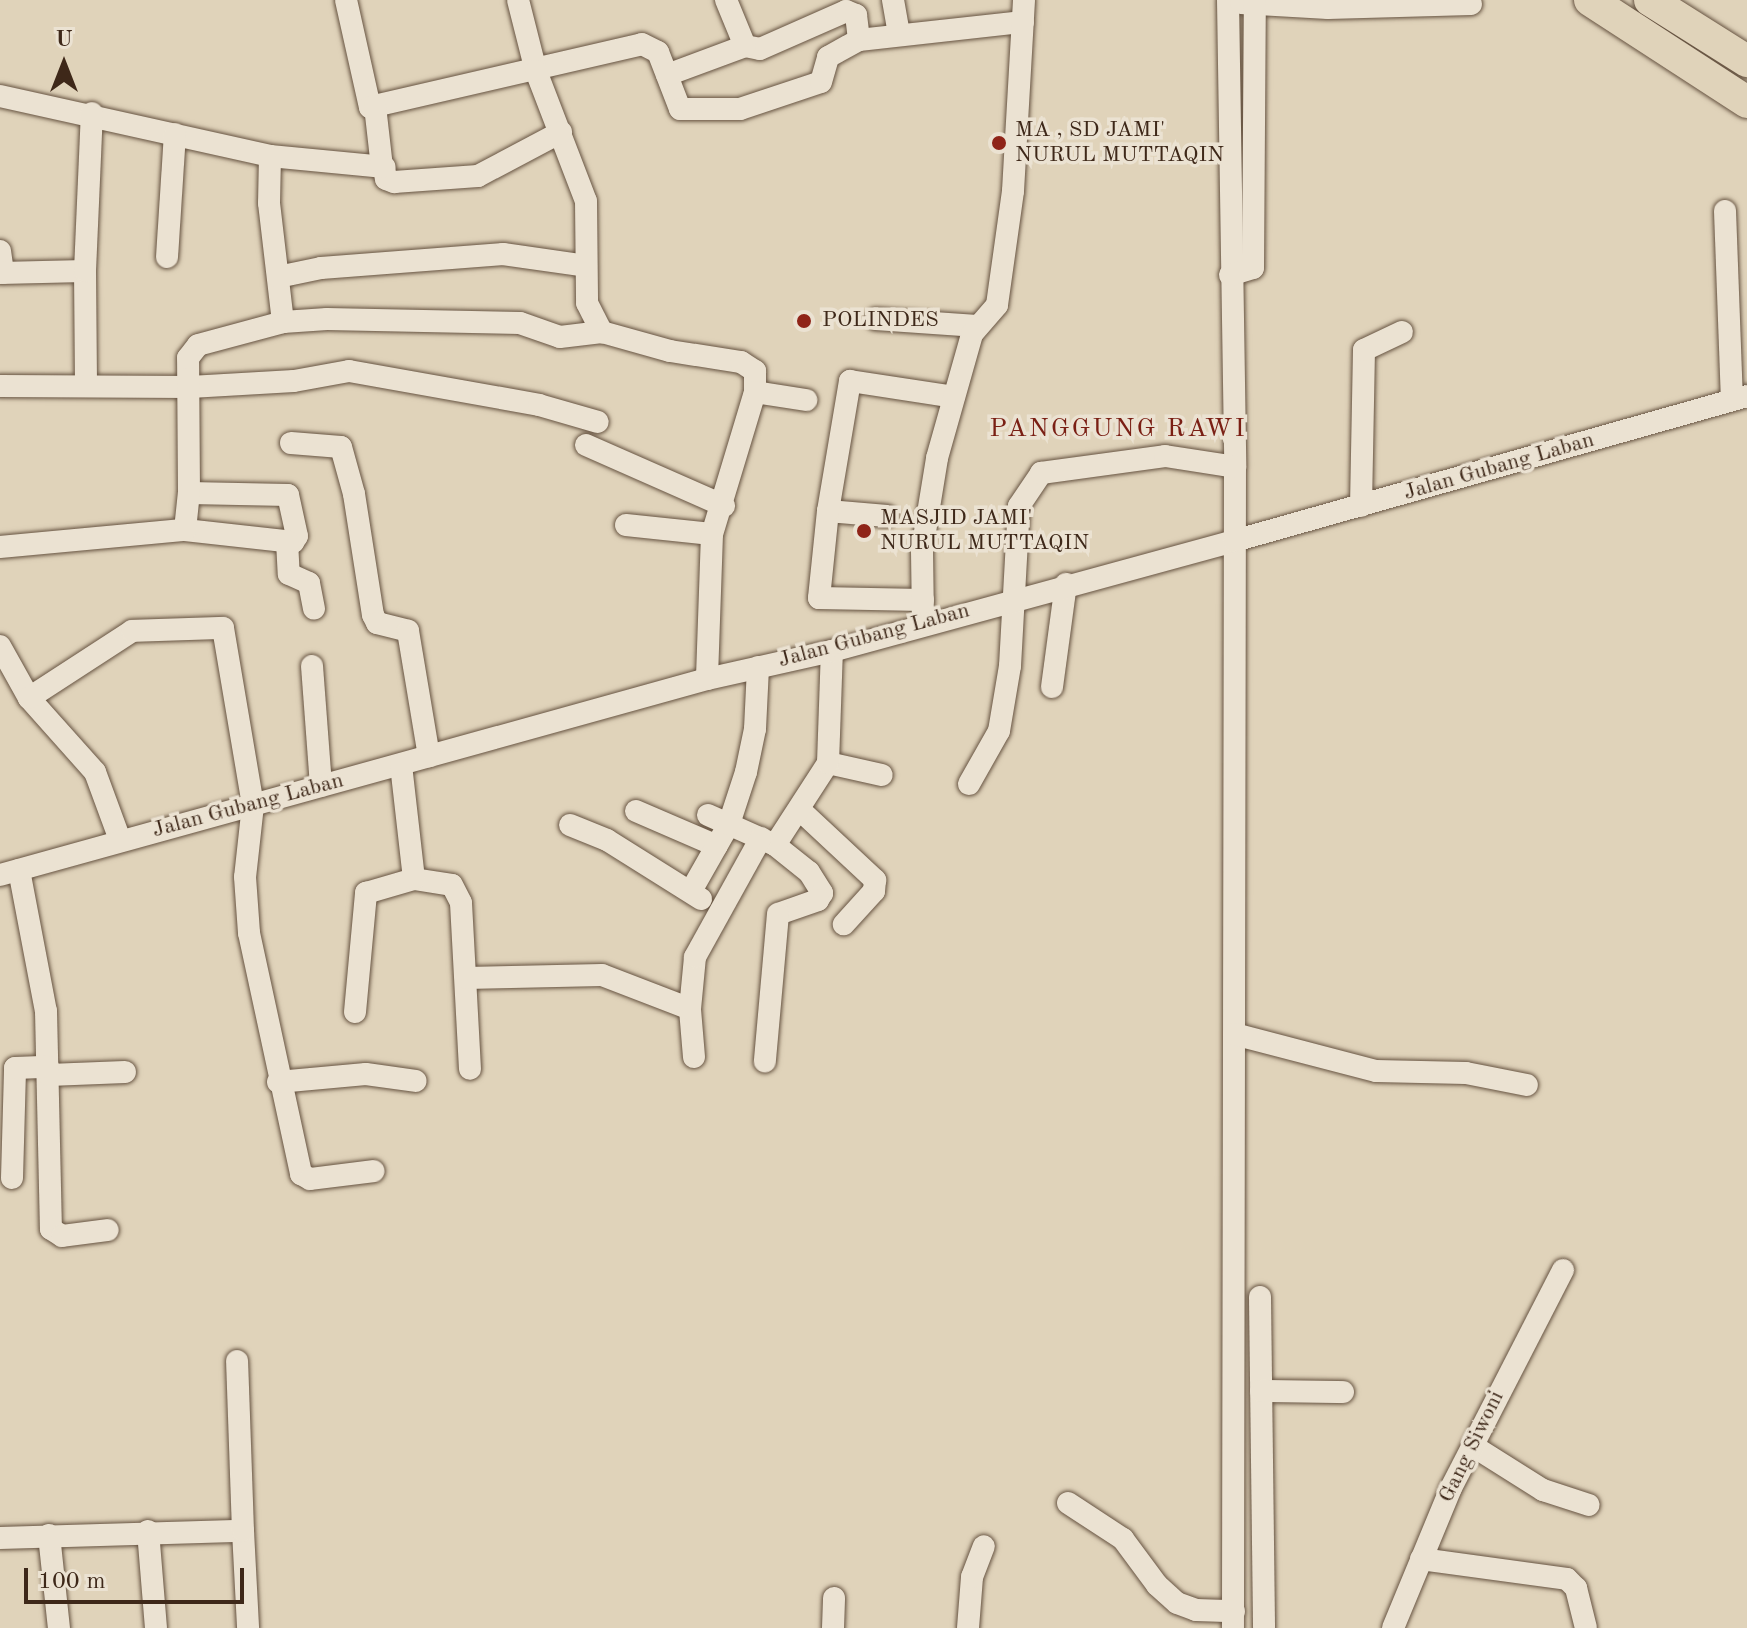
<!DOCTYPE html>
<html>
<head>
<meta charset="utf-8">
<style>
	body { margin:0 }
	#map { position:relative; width:1747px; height:1628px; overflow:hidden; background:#e0d3ba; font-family:"Old Standard TT",serif }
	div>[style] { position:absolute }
	.roads { filter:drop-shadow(0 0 2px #665341) drop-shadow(0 0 2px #665341) }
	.minor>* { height:22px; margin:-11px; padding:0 11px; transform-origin:11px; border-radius:11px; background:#ebe2d2 }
	.highway>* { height:32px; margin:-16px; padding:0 16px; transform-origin:16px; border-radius:16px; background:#e0d3ba }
	.dots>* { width:22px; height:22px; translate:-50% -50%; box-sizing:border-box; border:4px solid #ebe2d2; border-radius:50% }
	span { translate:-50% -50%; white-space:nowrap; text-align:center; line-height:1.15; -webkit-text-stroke:7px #ebe2d2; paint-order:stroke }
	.poi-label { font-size:22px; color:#3e2819 }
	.left { translate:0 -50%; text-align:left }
	.street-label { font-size:22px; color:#3e2819 }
	.quarter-label { font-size:26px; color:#7a1f14; letter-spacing:2px }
	.north { position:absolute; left:24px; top:24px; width:80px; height:80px; -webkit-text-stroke:6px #ebe2d2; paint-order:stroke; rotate:0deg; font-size:22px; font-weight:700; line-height:32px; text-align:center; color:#3e2819 }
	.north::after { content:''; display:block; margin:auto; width:28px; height:36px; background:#3e2819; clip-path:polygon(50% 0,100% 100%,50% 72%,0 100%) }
	.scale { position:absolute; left:24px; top:1568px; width:220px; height:36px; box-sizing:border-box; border:4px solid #3e2819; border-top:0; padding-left:10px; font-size:24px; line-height:28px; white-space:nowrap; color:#3e2819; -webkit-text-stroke:6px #ebe2d2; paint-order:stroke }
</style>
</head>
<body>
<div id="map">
	<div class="roads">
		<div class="minor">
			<div style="left:346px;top:0;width:110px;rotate:77.4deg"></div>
			<div style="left:370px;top:107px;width:279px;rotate:-13deg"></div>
			<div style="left:642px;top:44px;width:18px;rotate:27deg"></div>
			<div style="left:658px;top:52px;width:61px;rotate:68.9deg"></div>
			<div style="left:680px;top:109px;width:60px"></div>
			<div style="left:740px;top:109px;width:85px;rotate:-18.4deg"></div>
			<div style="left:821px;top:82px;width:26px;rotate:-74deg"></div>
			<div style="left:828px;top:57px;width:35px;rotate:-29deg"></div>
			<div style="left:859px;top:40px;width:165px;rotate:-6.3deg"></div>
			<div style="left:518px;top:0;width:73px;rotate:75.8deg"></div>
			<div style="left:536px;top:71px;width:139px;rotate:69deg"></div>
			<div style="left:586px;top:201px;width:102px;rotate:89.4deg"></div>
			<div style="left:587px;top:303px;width:33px;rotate:63deg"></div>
			<div style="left:893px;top:0;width:35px;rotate:80deg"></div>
			<div style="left:1228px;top:0;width:467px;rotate:89.1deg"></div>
			<div style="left:1235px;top:467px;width:1161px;rotate:90.1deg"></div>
			<div style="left:1241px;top:3px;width:87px;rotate:3.3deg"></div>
			<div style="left:1328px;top:8px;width:143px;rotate:-1.6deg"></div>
			<div style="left:745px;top:46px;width:15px;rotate:11deg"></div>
			<div style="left:760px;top:49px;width:94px;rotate:-23.8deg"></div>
			<div style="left:846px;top:11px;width:11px;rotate:22deg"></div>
			<div style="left:856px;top:15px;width:25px;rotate:83deg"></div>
			<div style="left:667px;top:75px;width:83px;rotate:-20.4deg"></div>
			<div style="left:745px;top:46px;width:50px;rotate:-112.4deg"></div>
			<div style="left:0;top:96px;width:277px;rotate:12.5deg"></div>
			<div style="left:270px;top:156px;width:115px;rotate:5.5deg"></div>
			<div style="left:384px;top:167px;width:12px;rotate:81deg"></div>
			<div style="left:386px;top:179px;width:9px;rotate:21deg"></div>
			<div style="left:394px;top:182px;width:84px;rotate:-4.1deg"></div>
			<div style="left:478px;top:176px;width:94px;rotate:-27.9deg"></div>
			<div style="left:375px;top:106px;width:61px;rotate:83.5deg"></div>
			<div style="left:270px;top:156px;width:47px;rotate:91.2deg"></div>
			<div style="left:269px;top:203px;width:120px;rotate:83.3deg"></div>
			<div style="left:1725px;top:211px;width:189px;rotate:87.9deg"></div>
			<div style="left:0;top:251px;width:22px;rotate:82deg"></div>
			<div style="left:167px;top:257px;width:123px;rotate:-86.3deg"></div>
			<div style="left:0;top:273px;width:85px;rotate:-1.3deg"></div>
			<div style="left:1230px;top:275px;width:24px;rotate:-17deg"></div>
			<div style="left:1253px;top:268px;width:268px;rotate:-89.6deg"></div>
			<div style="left:278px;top:277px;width:44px;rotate:-11.8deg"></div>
			<div style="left:321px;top:268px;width:183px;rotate:-4.4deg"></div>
			<div style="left:503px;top:254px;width:84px;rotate:8.2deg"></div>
			<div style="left:876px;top:319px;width:101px;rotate:4deg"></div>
			<div style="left:86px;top:384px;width:113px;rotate:-90.5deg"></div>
			<div style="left:85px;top:271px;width:158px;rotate:-87.5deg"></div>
			<div style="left:0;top:386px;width:190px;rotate:0.3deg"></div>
			<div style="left:190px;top:387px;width:104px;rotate:-3.3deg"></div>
			<div style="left:294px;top:381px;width:56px;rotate:-10.3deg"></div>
			<div style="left:349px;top:371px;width:193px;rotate:10.1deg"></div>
			<div style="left:539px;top:405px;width:61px;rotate:16.1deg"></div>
			<div style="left:755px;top:392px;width:52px;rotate:8.9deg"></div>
			<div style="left:291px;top:443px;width:50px;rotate:4.6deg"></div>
			<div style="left:341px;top:447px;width:49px;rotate:74.5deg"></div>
			<div style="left:354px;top:494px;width:122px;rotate:81.1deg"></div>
			<div style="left:373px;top:615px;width:9px;rotate:63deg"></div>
			<div style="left:377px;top:623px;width:32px;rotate:14deg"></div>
			<div style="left:408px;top:631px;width:127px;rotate:80.5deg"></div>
			<div style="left:586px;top:445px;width:151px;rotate:23.8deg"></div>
			<div style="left:1361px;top:506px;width:156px;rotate:-88.9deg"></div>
			<div style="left:1364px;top:350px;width:42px;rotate:-25.3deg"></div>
			<div style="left:828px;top:511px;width:59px;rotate:4.8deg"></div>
			<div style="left:626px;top:525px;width:86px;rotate:6deg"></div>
			<div style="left:185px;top:530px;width:109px;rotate:6.3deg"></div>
			<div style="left:293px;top:542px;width:7px;rotate:-56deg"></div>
			<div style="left:297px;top:536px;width:42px;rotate:-102.4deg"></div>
			<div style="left:288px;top:495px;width:99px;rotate:-178.8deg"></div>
			<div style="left:189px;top:493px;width:135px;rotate:-90.4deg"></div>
			<div style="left:188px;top:358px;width:16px;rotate:-52deg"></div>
			<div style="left:198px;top:345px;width:88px;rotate:-15.1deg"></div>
			<div style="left:283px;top:322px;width:44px;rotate:-3.9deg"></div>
			<div style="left:327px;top:319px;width:193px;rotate:1.2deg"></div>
			<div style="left:520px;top:323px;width:42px;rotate:19.3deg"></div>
			<div style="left:560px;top:337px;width:42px;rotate:-6.8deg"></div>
			<div style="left:602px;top:332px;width:71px;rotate:15.6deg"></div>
			<div style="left:670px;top:351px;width:72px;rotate:8.8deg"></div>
			<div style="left:741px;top:362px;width:17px;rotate:33deg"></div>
			<div style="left:755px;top:371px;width:21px;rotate:90deg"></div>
			<div style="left:755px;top:392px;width:148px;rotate:106.8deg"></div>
			<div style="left:712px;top:534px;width:145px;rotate:92deg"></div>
			<div style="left:287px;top:541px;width:33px;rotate:87deg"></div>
			<div style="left:289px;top:574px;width:22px;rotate:24deg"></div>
			<div style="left:309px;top:583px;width:26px;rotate:79deg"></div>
			<div style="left:0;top:547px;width:186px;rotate:-5.3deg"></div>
			<div style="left:185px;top:530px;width:37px;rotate:-84deg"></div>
			<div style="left:923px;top:600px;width:104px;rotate:-178.9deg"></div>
			<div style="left:819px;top:598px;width:87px;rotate:-84.1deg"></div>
			<div style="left:828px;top:511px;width:132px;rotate:-80.4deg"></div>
			<div style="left:850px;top:381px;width:105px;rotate:8.7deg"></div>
			<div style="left:923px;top:622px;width:72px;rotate:-90.8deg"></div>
			<div style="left:922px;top:550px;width:93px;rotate:-80.7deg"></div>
			<div style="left:937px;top:458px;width:129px;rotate:-74.2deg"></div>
			<div style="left:972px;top:334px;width:38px;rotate:-49deg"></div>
			<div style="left:997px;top:305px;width:115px;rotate:-82deg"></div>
			<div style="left:1013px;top:191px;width:191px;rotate:-86.7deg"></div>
			<div style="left:0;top:646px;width:60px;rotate:60.9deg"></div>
			<div style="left:29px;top:698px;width:99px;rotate:48.3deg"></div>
			<div style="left:95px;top:772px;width:72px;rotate:69.8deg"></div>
			<div style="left:312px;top:666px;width:120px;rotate:85.7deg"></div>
			<div style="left:1052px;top:687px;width:104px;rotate:-82.3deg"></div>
			<div style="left:29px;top:698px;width:123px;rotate:-33deg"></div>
			<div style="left:132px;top:631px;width:91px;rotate:-1.9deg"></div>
			<div style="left:223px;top:628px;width:180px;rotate:80.4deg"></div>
			<div style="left:253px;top:805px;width:72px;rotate:96.3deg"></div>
			<div style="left:245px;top:877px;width:56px;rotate:85.9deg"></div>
			<div style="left:249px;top:933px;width:247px;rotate:77.8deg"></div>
			<div style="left:301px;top:1174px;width:10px;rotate:29deg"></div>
			<div style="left:310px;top:1179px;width:64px;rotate:-7.1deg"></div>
			<div style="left:828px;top:763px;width:55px;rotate:12.5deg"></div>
			<div style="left:969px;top:784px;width:61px;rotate:-60.5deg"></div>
			<div style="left:999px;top:731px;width:66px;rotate:-80.4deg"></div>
			<div style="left:1010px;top:666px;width:160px;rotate:-86.8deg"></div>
			<div style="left:1019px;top:506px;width:40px;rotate:-56deg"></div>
			<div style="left:1041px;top:473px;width:125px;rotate:-7.8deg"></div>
			<div style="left:1165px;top:456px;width:71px;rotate:8.9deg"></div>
			<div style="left:800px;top:810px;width:103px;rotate:43deg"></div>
			<div style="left:875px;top:880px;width:11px;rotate:95deg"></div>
			<div style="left:874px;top:891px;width:45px;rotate:132.3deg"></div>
			<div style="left:636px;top:811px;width:88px;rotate:23.4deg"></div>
			<div style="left:708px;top:815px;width:73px;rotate:24.1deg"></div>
			<div style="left:775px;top:845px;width:43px;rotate:38.5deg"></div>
			<div style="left:809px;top:872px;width:25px;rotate:58deg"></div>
			<div style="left:822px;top:893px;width:8px;rotate:120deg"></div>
			<div style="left:818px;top:900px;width:42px;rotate:160.7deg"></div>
			<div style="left:778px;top:914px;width:148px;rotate:95.1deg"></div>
			<div style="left:570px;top:825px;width:40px;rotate:22deg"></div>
			<div style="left:607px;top:840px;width:111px;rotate:32.1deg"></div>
			<div style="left:775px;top:845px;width:98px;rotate:-57.1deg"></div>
			<div style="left:828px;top:763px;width:112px;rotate:-88deg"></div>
			<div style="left:19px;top:870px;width:144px;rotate:79.2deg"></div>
			<div style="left:46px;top:1011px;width:218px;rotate:88.7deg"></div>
			<div style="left:51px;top:1229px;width:13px;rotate:32deg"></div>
			<div style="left:62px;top:1236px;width:46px;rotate:-7.4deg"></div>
			<div style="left:0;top:875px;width:734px;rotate:-15.49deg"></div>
			<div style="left:707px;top:679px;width:128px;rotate:-12.6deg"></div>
			<div style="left:832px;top:651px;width:417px;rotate:-15.3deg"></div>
			<div style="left:1234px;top:541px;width:533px;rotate:-15.78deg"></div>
			<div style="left:414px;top:879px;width:38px;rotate:9deg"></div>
			<div style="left:452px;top:885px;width:20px;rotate:63deg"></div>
			<div style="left:461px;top:903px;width:166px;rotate:86.9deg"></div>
			<div style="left:691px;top:891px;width:77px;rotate:-60.4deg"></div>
			<div style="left:729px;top:824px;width:55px;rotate:-71.9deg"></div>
			<div style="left:746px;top:772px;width:44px;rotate:-78.2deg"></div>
			<div style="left:755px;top:729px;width:62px;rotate:-87.2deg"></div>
			<div style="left:466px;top:978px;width:136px;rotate:-1.3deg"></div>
			<div style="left:602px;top:975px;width:94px;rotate:21.1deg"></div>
			<div style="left:355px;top:1012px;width:120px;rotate:-84.7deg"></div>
			<div style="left:366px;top:893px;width:50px;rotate:-16.3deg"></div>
			<div style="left:414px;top:879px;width:115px;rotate:-96.5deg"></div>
			<div style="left:1234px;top:1034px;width:147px;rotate:14.6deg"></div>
			<div style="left:1376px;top:1071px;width:90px;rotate:1.3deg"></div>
			<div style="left:1466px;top:1073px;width:62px;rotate:11.1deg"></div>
			<div style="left:694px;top:1057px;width:48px;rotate:-94.8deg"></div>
			<div style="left:690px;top:1009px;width:52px;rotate:-84.5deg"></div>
			<div style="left:695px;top:957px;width:136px;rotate:-61deg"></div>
			<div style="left:49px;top:1075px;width:76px;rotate:-2.3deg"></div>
			<div style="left:278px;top:1082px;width:88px;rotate:-5.2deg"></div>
			<div style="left:366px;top:1074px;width:50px;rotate:8deg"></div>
			<div style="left:12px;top:1178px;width:110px;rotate:-88.4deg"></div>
			<div style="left:15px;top:1068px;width:33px;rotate:-2deg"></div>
			<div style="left:1260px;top:1297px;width:331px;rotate:89.3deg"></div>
			<div style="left:1261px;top:1391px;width:82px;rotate:0.7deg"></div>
			<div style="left:1473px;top:1446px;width:83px;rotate:32.2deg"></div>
			<div style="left:1543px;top:1490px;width:48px;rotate:18.1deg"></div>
			<div style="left:1068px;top:1503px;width:66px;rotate:33.2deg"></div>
			<div style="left:1123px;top:1539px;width:57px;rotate:53.5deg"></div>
			<div style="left:1157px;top:1585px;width:27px;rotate:42deg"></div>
			<div style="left:1177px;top:1603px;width:20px;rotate:20deg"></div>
			<div style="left:1196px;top:1610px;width:38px;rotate:2deg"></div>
			<div style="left:148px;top:1531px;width:97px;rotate:85.3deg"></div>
			<div style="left:243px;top:1531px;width:97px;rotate:87deg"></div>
			<div style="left:49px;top:1535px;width:94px;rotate:83.9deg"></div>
			<div style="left:0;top:1538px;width:243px;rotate:-1.7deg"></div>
			<div style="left:243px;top:1531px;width:170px;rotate:-92deg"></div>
			<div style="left:1421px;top:1559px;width:147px;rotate:7.8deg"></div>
			<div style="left:1567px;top:1579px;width:13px;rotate:45deg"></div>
			<div style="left:1576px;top:1588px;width:41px;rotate:76deg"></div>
			<div style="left:833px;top:1628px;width:30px;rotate:-88deg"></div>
			<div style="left:968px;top:1628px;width:51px;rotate:-85.5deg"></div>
			<div style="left:972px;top:1577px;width:33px;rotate:-69deg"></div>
			<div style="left:1393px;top:1628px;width:152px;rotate:-67.5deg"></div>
			<div style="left:1451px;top:1488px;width:245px;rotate:-62.8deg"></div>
		</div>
		<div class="highway">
			<div style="left:1590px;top:0;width:187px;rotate:33deg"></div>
			<div style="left:1650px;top:0;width:115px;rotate:32.2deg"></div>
		</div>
	</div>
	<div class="dots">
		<div style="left:999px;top:143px;background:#8f2418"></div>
		<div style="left:804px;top:321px;background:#8f2418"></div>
		<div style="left:864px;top:531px;background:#8f2418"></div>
	</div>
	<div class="poi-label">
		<span class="left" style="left:1015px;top:143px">MA , SD JAMI'<br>NURUL MUTTAQIN</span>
		<span class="left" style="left:822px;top:321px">POLINDES</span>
		<span class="left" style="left:880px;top:531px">MASJID JAMI'<br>NURUL MUTTAQIN</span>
	</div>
	<div class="street-label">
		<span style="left:1499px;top:467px;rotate:-16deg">Jalan Gubang Laban</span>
		<span style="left:874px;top:636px;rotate:-15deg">Jalan Gubang Laban</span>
		<span style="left:248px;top:806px;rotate:-15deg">Jalan Gubang Laban</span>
		<span style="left:1472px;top:1447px;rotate:-64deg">Gang Siwoni</span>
	</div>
	<div class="quarter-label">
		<span style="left:1118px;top:430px">PANGGUNG RAWI</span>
	</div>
	<div class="north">U</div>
	<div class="scale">100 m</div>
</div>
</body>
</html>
